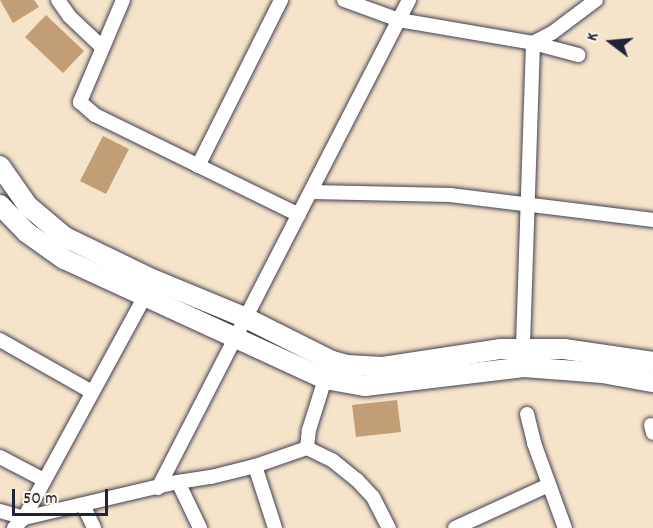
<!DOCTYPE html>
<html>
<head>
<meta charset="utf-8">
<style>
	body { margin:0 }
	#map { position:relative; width:653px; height:528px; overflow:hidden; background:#f6e4ca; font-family:Dekko,sans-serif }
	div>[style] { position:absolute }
	.building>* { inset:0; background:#c29e77 }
	.roads { filter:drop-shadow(0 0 2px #423f50) drop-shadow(0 0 2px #423f50) }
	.minor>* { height:14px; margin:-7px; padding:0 7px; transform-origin:7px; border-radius:7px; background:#fff }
	.secondary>* { height:20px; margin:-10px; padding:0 10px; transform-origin:10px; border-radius:10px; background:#fff }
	span { translate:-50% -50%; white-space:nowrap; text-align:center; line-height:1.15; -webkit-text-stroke:4.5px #fcf5e5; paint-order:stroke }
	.north { position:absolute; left:581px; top:12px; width:60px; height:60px; -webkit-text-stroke:4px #fcf5e5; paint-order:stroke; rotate:286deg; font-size:16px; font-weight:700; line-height:24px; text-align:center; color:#22223b }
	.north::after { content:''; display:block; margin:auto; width:21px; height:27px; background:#22223b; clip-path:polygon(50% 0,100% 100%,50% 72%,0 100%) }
	.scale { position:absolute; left:12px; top:489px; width:96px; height:27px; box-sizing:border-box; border:3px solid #22223b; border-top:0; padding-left:8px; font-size:18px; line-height:21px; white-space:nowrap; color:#22223b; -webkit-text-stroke:4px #fcf5e5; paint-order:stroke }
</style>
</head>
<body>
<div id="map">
	<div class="building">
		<div style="clip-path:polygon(0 0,34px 0,39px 7px,13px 23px)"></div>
		<div style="clip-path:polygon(46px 15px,84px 51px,63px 73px,25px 37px)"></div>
		<div style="clip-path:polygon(103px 136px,129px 149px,106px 194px,80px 181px)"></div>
		<div style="clip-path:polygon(397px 400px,401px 432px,356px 437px,352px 405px)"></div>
	</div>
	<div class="roads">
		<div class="minor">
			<div style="left:58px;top:0;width:19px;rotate:55deg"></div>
			<div style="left:69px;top:16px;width:45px;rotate:43.2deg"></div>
			<div style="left:123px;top:0;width:111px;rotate:112.9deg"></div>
			<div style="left:80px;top:102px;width:20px;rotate:41deg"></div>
			<div style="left:95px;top:115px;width:227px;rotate:26.1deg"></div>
			<div style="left:344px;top:0;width:59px;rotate:20deg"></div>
			<div style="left:399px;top:20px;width:136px;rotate:9.7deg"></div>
			<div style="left:533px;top:43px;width:306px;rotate:91.9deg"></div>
			<div style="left:533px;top:43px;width:21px;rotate:-28deg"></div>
			<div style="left:552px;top:33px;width:55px;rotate:-36.9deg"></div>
			<div style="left:533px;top:43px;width:47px;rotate:14.9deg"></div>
			<div style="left:198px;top:166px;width:186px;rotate:-63.4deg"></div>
			<div style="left:312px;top:192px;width:138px;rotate:1.2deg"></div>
			<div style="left:450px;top:195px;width:205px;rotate:7deg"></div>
			<div style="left:0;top:340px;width:106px;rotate:29.5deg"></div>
			<div style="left:527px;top:414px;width:30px;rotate:76deg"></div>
			<div style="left:534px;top:443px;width:90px;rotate:70deg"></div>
			<div style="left:651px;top:425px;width:8px;rotate:76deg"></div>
			<div style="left:307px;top:448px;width:28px;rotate:26deg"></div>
			<div style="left:332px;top:460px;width:32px;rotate:39deg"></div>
			<div style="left:357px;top:480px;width:23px;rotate:47deg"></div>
			<div style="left:373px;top:497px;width:35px;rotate:63deg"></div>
			<div style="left:0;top:457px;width:50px;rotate:27.6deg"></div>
			<div style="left:255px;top:466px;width:65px;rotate:72.1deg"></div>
			<div style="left:178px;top:482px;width:51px;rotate:64.4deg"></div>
			<div style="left:158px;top:488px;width:549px;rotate:-62.78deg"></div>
			<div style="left:83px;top:505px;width:25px;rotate:64deg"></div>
			<div style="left:0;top:511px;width:25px;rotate:16deg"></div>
			<div style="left:24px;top:518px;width:158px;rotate:-13.2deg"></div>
			<div style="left:178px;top:482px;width:33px;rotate:-9deg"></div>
			<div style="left:211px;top:477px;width:45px;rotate:-14deg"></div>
			<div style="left:255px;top:466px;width:55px;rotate:-19.1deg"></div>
			<div style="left:307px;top:448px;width:18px;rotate:-84deg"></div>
			<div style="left:309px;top:430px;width:53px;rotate:-72.6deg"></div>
			<div style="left:14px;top:528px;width:14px;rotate:-45deg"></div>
			<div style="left:24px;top:518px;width:253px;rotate:-61.4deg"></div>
			<div style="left:455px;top:528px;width:103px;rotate:-24.6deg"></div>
		</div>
		<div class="secondary">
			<div style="left:0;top:166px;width:49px;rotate:55deg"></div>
			<div style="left:28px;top:206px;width:48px;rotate:40deg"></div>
			<div style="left:65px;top:237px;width:97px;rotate:25.8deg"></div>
			<div style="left:152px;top:279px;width:102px;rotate:22.5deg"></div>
			<div style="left:246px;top:318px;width:96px;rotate:26.6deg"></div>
			<div style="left:332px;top:361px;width:16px;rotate:15deg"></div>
			<div style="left:347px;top:365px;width:36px;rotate:3deg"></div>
			<div style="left:383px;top:367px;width:118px;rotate:-8.7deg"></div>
			<div style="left:500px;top:349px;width:64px"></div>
			<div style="left:564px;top:349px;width:90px;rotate:8.3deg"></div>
			<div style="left:0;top:205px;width:37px;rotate:46deg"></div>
			<div style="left:26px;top:232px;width:47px;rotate:35.4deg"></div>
			<div style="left:64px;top:259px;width:287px;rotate:24.7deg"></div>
			<div style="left:325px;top:379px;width:41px;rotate:9.9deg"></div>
			<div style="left:365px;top:386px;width:160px;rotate:-6.8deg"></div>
			<div style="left:524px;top:367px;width:78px;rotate:4.4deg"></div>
			<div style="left:602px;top:373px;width:52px;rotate:10deg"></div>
		</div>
	</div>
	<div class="north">K</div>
	<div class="scale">50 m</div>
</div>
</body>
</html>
